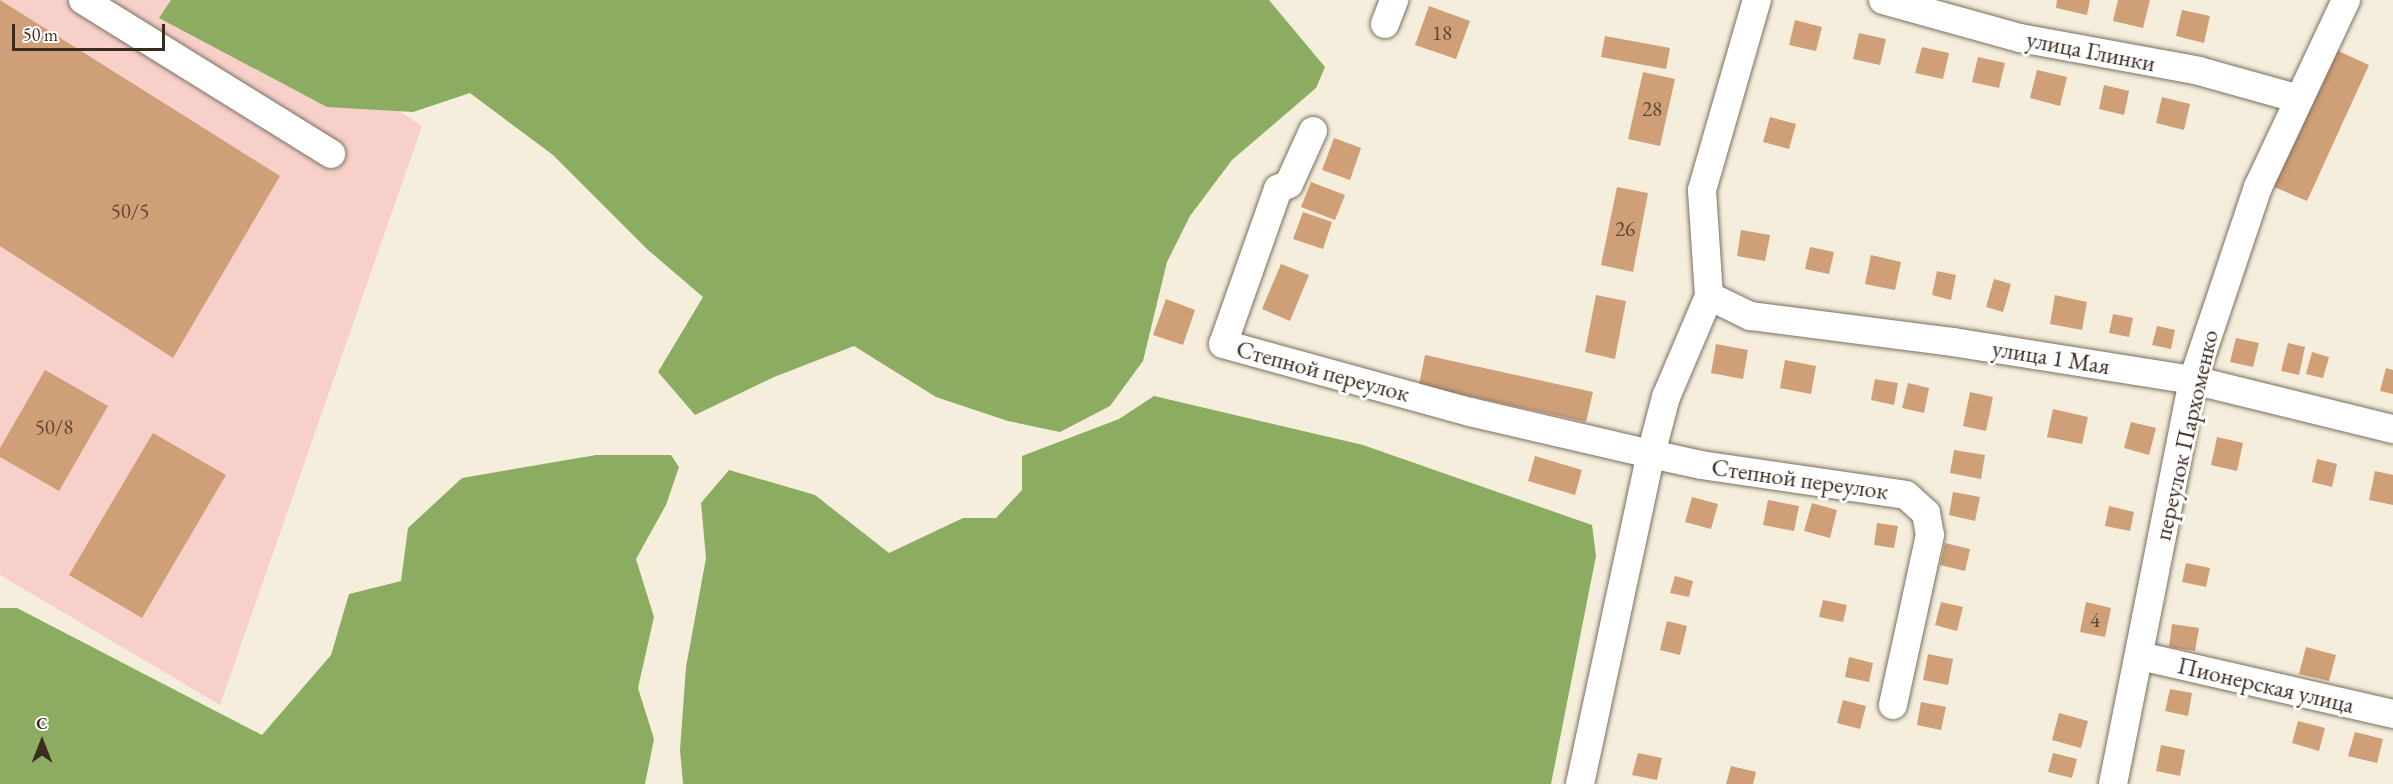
<!DOCTYPE html>
<html>
<head>
<meta charset="utf-8">
<style>
	body { margin:0 }
	#map { position:relative; width:2393px; height:784px; overflow:hidden; background:#f6eedc; font-family:"EB Garamond",serif }
	div>[style] { position:absolute }
	.built>* { inset:0; background:#f7d0ca }
	.forest>* { inset:0; background:#8cad61 }
	.building>* { inset:0; background:#cf9f77 }
	.roads { filter:drop-shadow(0 0 2px #7c6f60) drop-shadow(0 0 2px #7c6f60) }
	.minor>* { height:28px; margin:-14px; padding:0 14px; transform-origin:14px; border-radius:14px; background:#fff }
	span { translate:-50% -50%; white-space:nowrap; text-align:center; line-height:1.15; -webkit-text-stroke:6px #fff; paint-order:stroke }
	.number-label { font-size:21px; color:#604734 }
	.number-label span { -webkit-text-stroke-width:0 }
	.street-label { font-size:24px; color:#3b2a1e }
	.north { position:absolute; left:12px; top:712px; width:60px; height:60px; -webkit-text-stroke:4px #fff; paint-order:stroke; rotate:0deg; font-size:16px; font-weight:700; line-height:24px; text-align:center; color:#3b2a1e }
	.north::after { content:''; display:block; margin:auto; width:21px; height:27px; background:#3b2a1e; clip-path:polygon(50% 0,100% 100%,50% 72%,0 100%) }
	.scale { position:absolute; left:12px; top:24px; width:153px; height:27px; box-sizing:border-box; border:3px solid #3b2a1e; border-top:0; padding-left:8px; font-size:18px; line-height:21px; white-space:nowrap; color:#3b2a1e; -webkit-text-stroke:4px #fff; paint-order:stroke }
</style>
</head>
<body>
<div id="map">
	<div class="built">
		<div style="clip-path:polygon(0 0,270px 0,268px 26px,422px 126px,220px 705px,0 575px)"></div>
	</div>
	<div class="forest">
		<div style="clip-path:polygon(171px 0,1269px 0,1325px 67px,1316px 88px,1232px 160px,1190px 216px,1167px 262px,1143px 361px,1110px 406px,1060px 432px,1008px 421px,936px 397px,854px 346px,774px 377px,695px 415px,658px 372px,703px 297px,648px 250px,553px 155px,470px 93px,413px 112px,327px 107px,159px 18px)"></div>
		<div style="clip-path:polygon(1154px 396px,1363px 445px,1592px 525px,1596px 556px,1551px 784px,683px 784px,680px 750px,686px 667px,706px 558px,701px 503px,729px 470px,815px 495px,889px 553px,963px 518px,996px 518px,1022px 490px,1022px 456px,1119px 419px)"></div>
		<div style="clip-path:polygon(596px 455px,671px 455px,679px 467px,666px 505px,636px 559px,654px 617px,638px 688px,654px 739px,645px 784px,0 784px,0 608px,17px 608px,262px 735px,331px 655px,349px 594px,401px 581px,408px 528px,462px 478px)"></div>
	</div>
	<div class="building">
		<div style="clip-path:polygon(0 0,280px 176px,173px 358px,0 246px)"></div>
		<div style="clip-path:polygon(2057px 0,2090px 0,2087px 15px,2056px 8px)"></div>
		<div style="clip-path:polygon(2118px 0,2150px 0,2143px 28px,2113px 21px)"></div>
		<div style="clip-path:polygon(1429px 6px,1470px 21px,1456px 59px,1415px 45px)"></div>
		<div style="clip-path:polygon(2182px 10px,2210px 16px,2204px 43px,2176px 36px)"></div>
		<div style="clip-path:polygon(1795px 20px,1822px 27px,1816px 51px,1789px 45px)"></div>
		<div style="clip-path:polygon(1859px 33px,1886px 39px,1880px 65px,1853px 59px)"></div>
		<div style="clip-path:polygon(1605px 36px,1670px 48px,1666px 69px,1601px 57px)"></div>
		<div style="clip-path:polygon(1922px 47px,1949px 53px,1943px 79px,1915px 73px)"></div>
		<div style="clip-path:polygon(2334px 49px,2369px 65px,2307px 201px,2272px 186px)"></div>
		<div style="clip-path:polygon(1978px 57px,2005px 63px,1999px 88px,1972px 82px)"></div>
		<div style="clip-path:polygon(2037px 70px,2067px 77px,2060px 106px,2030px 98px)"></div>
		<div style="clip-path:polygon(1643px 72px,1675px 79px,1660px 146px,1628px 139px)"></div>
		<div style="clip-path:polygon(2104px 85px,2129px 91px,2124px 115px,2099px 109px)"></div>
		<div style="clip-path:polygon(2162px 97px,2190px 104px,2184px 130px,2156px 123px)"></div>
		<div style="clip-path:polygon(1770px 117px,1796px 124px,1789px 149px,1763px 142px)"></div>
		<div style="clip-path:polygon(1334px 138px,1361px 148px,1350px 180px,1322px 170px)"></div>
		<div style="clip-path:polygon(1311px 182px,1345px 195px,1335px 220px,1301px 207px)"></div>
		<div style="clip-path:polygon(1617px 187px,1648px 193px,1633px 272px,1601px 265px)"></div>
		<div style="clip-path:polygon(1303px 212px,1332px 222px,1323px 249px,1293px 239px)"></div>
		<div style="clip-path:polygon(1741px 230px,1770px 235px,1765px 261px,1737px 256px)"></div>
		<div style="clip-path:polygon(1810px 247px,1834px 252px,1829px 274px,1805px 269px)"></div>
		<div style="clip-path:polygon(1871px 255px,1901px 262px,1895px 290px,1865px 284px)"></div>
		<div style="clip-path:polygon(1281px 264px,1309px 275px,1290px 321px,1262px 309px)"></div>
		<div style="clip-path:polygon(1937px 271px,1956px 275px,1951px 300px,1932px 295px)"></div>
		<div style="clip-path:polygon(1994px 279px,2011px 284px,2003px 312px,1986px 307px)"></div>
		<div style="clip-path:polygon(1596px 295px,1626px 301px,1615px 359px,1585px 352px)"></div>
		<div style="clip-path:polygon(2055px 295px,2087px 302px,2082px 330px,2050px 324px)"></div>
		<div style="clip-path:polygon(1166px 299px,1195px 310px,1183px 345px,1153px 335px)"></div>
		<div style="clip-path:polygon(2113px 314px,2133px 318px,2129px 337px,2109px 333px)"></div>
		<div style="clip-path:polygon(2157px 326px,2175px 330px,2171px 349px,2152px 345px)"></div>
		<div style="clip-path:polygon(2236px 338px,2259px 343px,2253px 367px,2230px 362px)"></div>
		<div style="clip-path:polygon(2288px 343px,2305px 347px,2299px 375px,2281px 371px)"></div>
		<div style="clip-path:polygon(1716px 344px,1748px 350px,1743px 379px,1711px 373px)"></div>
		<div style="clip-path:polygon(2312px 352px,2329px 357px,2323px 378px,2306px 374px)"></div>
		<div style="clip-path:polygon(1425px 355px,1593px 392px,1586px 422px,1419px 385px)"></div>
		<div style="clip-path:polygon(1785px 360px,1816px 366px,1811px 394px,1780px 388px)"></div>
		<div style="clip-path:polygon(2386px 368px,2393px 370px,2393px 394px,2380px 391px)"></div>
		<div style="clip-path:polygon(45px 370px,108px 406px,59px 491px,0 457px,0 448px)"></div>
		<div style="clip-path:polygon(1875px 379px,1898px 383px,1894px 405px,1871px 400px)"></div>
		<div style="clip-path:polygon(1908px 383px,1929px 388px,1924px 413px,1902px 408px)"></div>
		<div style="clip-path:polygon(1970px 392px,1993px 397px,1986px 431px,1963px 426px)"></div>
		<div style="clip-path:polygon(2053px 409px,2088px 417px,2082px 444px,2047px 437px)"></div>
		<div style="clip-path:polygon(2131px 422px,2156px 428px,2149px 455px,2124px 448px)"></div>
		<div style="clip-path:polygon(153px 433px,226px 475px,142px 618px,69px 575px)"></div>
		<div style="clip-path:polygon(2217px 437px,2243px 443px,2237px 471px,2211px 465px)"></div>
		<div style="clip-path:polygon(1954px 450px,1985px 455px,1981px 479px,1950px 473px)"></div>
		<div style="clip-path:polygon(1535px 456px,1582px 470px,1575px 495px,1528px 481px)"></div>
		<div style="clip-path:polygon(2317px 459px,2337px 464px,2332px 487px,2312px 482px)"></div>
		<div style="clip-path:polygon(2375px 471px,2393px 475px,2393px 505px,2369px 500px)"></div>
		<div style="clip-path:polygon(1953px 492px,1980px 497px,1975px 521px,1949px 515px)"></div>
		<div style="clip-path:polygon(1692px 497px,1718px 504px,1711px 529px,1685px 522px)"></div>
		<div style="clip-path:polygon(1768px 500px,1799px 506px,1794px 531px,1763px 525px)"></div>
		<div style="clip-path:polygon(1812px 503px,1837px 510px,1830px 538px,1804px 531px)"></div>
		<div style="clip-path:polygon(2109px 506px,2134px 512px,2130px 531px,2105px 526px)"></div>
		<div style="clip-path:polygon(1877px 523px,1898px 526px,1894px 548px,1874px 545px)"></div>
		<div style="clip-path:polygon(1945px 543px,1970px 549px,1965px 571px,1940px 565px)"></div>
		<div style="clip-path:polygon(2186px 563px,2210px 568px,2206px 587px,2182px 582px)"></div>
		<div style="clip-path:polygon(1675px 576px,1693px 581px,1689px 597px,1670px 593px)"></div>
		<div style="clip-path:polygon(1823px 600px,1847px 605px,1843px 622px,1819px 617px)"></div>
		<div style="clip-path:polygon(1941px 602px,1963px 607px,1957px 631px,1935px 625px)"></div>
		<div style="clip-path:polygon(2086px 602px,2111px 608px,2105px 637px,2080px 632px)"></div>
		<div style="clip-path:polygon(1667px 621px,1687px 626px,1680px 655px,1660px 650px)"></div>
		<div style="clip-path:polygon(2172px 624px,2199px 628px,2195px 651px,2169px 647px)"></div>
		<div style="clip-path:polygon(2306px 647px,2336px 655px,2329px 681px,2299px 674px)"></div>
		<div style="clip-path:polygon(1928px 654px,1953px 659px,1948px 685px,1923px 680px)"></div>
		<div style="clip-path:polygon(1849px 657px,1873px 663px,1869px 682px,1845px 677px)"></div>
		<div style="clip-path:polygon(2170px 689px,2192px 693px,2188px 716px,2165px 711px)"></div>
		<div style="clip-path:polygon(1843px 700px,1866px 706px,1860px 729px,1837px 723px)"></div>
		<div style="clip-path:polygon(1921px 702px,1946px 707px,1941px 730px,1917px 725px)"></div>
		<div style="clip-path:polygon(2059px 713px,2088px 721px,2081px 748px,2052px 740px)"></div>
		<div style="clip-path:polygon(2298px 721px,2325px 728px,2319px 751px,2292px 743px)"></div>
		<div style="clip-path:polygon(2355px 732px,2383px 739px,2377px 763px,2348px 756px)"></div>
		<div style="clip-path:polygon(2161px 745px,2185px 750px,2180px 776px,2156px 771px)"></div>
		<div style="clip-path:polygon(1638px 753px,1662px 758px,1657px 780px,1632px 775px)"></div>
		<div style="clip-path:polygon(2053px 753px,2077px 759px,2072px 778px,2048px 772px)"></div>
		<div style="clip-path:polygon(1731px 766px,1756px 772px,1753px 784px,1726px 784px)"></div>
	</div>
	<div class="roads">
		<div class="minor">
			<div style="left:83px;top:0;width:292px;rotate:31.8deg"></div>
			<div style="left:1883px;top:0;width:142px;rotate:15.5deg"></div>
			<div style="left:2020px;top:38px;width:182px;rotate:10.4deg"></div>
			<div style="left:2199px;top:71px;width:104px;rotate:15.6deg"></div>
			<div style="left:1385px;top:24px;width:26px;rotate:-69deg"></div>
			<div style="left:1313px;top:131px;width:58px;rotate:114.4deg"></div>
			<div style="left:1289px;top:184px;width:12px;rotate:156deg"></div>
			<div style="left:1278px;top:189px;width:164px;rotate:109.5deg"></div>
			<div style="left:1223px;top:344px;width:256px;rotate:15.4deg"></div>
			<div style="left:1470px;top:412px;width:186px;rotate:13.1deg"></div>
			<div style="left:1651px;top:454px;width:59px;rotate:-75.3deg"></div>
			<div style="left:1666px;top:397px;width:110px;rotate:-66.9deg"></div>
			<div style="left:1709px;top:296px;width:106px;rotate:-93.8deg"></div>
			<div style="left:1702px;top:190px;width:198px;rotate:-73.9deg"></div>
			<div style="left:1709px;top:296px;width:46px;rotate:26deg"></div>
			<div style="left:1750px;top:316px;width:205px;rotate:7.3deg"></div>
			<div style="left:1953px;top:342px;width:243px;rotate:9deg"></div>
			<div style="left:2193px;top:380px;width:206px;rotate:13.8deg"></div>
			<div style="left:2140px;top:656px;width:260px;rotate:12.9deg"></div>
			<div style="left:1580px;top:784px;width:338px;rotate:-77.9deg"></div>
			<div style="left:1651px;top:454px;width:51px;rotate:12.4deg"></div>
			<div style="left:1701px;top:465px;width:207px;rotate:8.3deg"></div>
			<div style="left:1906px;top:495px;width:27px;rotate:42deg"></div>
			<div style="left:1926px;top:513px;width:22px;rotate:80deg"></div>
			<div style="left:1930px;top:535px;width:174px;rotate:102.3deg"></div>
			<div style="left:2113px;top:784px;width:412px;rotate:-78.8deg"></div>
			<div style="left:2193px;top:380px;width:204px;rotate:-71.4deg"></div>
			<div style="left:2258px;top:187px;width:207px;rotate:-64.8deg"></div>
		</div>
	</div>
	<div class="number-label">
		<span style="left:1442px;top:33px">18</span>
		<span style="left:1652px;top:109px">28</span>
		<span style="left:130px;top:211px">50/5</span>
		<span style="left:1625px;top:229px">26</span>
		<span style="left:54px;top:427px">50/8</span>
		<span style="left:2095px;top:620px">4</span>
	</div>
	<div class="street-label">
		<span style="left:2091px;top:51px;rotate:11deg">улица Глинки</span>
		<span style="left:2051px;top:357px;rotate:9deg">улица 1 Мая</span>
		<span style="left:1323px;top:371px;rotate:15deg">Степной переулок</span>
		<span style="left:2186px;top:435px;rotate:-77deg">переулок Пархоменко</span>
		<span style="left:1800px;top:479px;rotate:8deg">Степной переулок</span>
		<span style="left:2266px;top:685px;rotate:13deg">Пионерская улица</span>
	</div>
	<div class="north">С</div>
	<div class="scale">50 m</div>
</div>
</body>
</html>
